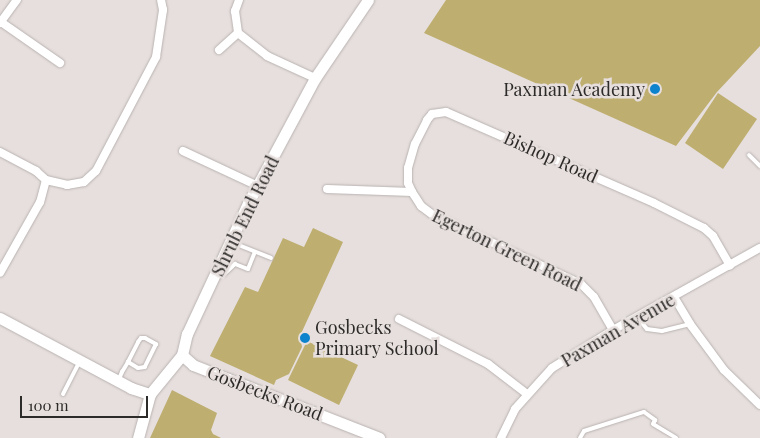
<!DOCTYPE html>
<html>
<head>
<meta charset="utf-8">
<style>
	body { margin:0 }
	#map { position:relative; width:760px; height:438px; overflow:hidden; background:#e6dfdd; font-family:"Playfair Display",serif }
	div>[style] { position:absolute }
	.green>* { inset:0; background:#beae70 }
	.roads { filter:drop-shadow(0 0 1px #b9b2b1) drop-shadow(0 0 1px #b9b2b1) }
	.lane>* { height:4px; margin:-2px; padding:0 2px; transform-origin:2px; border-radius:2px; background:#fff }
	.street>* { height:8px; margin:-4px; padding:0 4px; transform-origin:4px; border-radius:4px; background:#fff }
	.secondary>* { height:11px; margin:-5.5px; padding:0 5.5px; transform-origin:5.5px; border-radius:5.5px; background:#fff }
	.dots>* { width:14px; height:14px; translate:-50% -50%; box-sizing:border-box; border:2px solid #e6dfdd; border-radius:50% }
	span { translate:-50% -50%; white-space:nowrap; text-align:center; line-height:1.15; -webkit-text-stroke:5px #e6dfdd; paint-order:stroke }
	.poi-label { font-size:18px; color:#2d2b2a }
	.right { translate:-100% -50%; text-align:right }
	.left { translate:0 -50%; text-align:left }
	.street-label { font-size:18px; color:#2d2b2a }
	.scale { position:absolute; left:20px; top:396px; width:128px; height:22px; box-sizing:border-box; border:2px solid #2d2b2a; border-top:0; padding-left:6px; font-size:15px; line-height:18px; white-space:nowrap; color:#2d2b2a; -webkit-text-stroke:4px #e6dfdd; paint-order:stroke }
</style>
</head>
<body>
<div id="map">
	<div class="green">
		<div style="clip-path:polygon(446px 0,760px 0,760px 46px,717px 92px,676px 146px,424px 33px)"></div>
		<div style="clip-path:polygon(718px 93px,757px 119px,723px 169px,685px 143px)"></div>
		<div style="clip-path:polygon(313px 228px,343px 242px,300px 336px,302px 347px,289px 374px,276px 380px,274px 385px,210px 356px,245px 287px,258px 292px,283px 238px,304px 247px)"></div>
		<div style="clip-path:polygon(307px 341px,358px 365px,339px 405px,288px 380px)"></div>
		<div style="clip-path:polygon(172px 390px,217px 413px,211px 430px,213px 434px,221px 438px,150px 438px)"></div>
	</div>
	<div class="roads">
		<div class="lane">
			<div style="left:749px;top:155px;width:16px;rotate:45deg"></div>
			<div style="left:231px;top:242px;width:43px;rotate:21.8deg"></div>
			<div style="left:217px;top:275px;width:5px;rotate:11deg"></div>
			<div style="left:222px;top:276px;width:18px;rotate:-43deg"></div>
			<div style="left:235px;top:264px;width:14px;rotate:21deg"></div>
			<div style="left:248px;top:269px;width:18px;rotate:-68deg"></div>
			<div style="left:638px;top:318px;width:14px;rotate:51deg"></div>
			<div style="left:647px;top:329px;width:15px;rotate:8deg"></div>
			<div style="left:662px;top:331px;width:29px;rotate:-14deg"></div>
			<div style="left:119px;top:379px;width:8px;rotate:-67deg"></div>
			<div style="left:122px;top:372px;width:12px;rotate:-59deg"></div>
			<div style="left:128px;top:362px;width:22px;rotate:-63deg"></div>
			<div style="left:138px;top:342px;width:5px;rotate:-53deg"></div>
			<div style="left:141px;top:338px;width:4px"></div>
			<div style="left:145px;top:338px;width:13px;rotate:29deg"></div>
			<div style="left:156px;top:344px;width:25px;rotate:116deg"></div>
			<div style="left:145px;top:367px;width:7px;rotate:172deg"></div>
			<div style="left:138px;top:368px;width:12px;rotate:-149deg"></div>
			<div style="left:63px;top:394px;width:35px;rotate:-63deg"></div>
			<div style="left:580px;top:438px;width:8px;rotate:-60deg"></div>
			<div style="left:584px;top:431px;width:63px;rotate:-17.6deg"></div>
			<div style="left:644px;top:412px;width:14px;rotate:36deg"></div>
			<div style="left:655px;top:420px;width:4px;rotate:117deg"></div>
			<div style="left:653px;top:424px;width:27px;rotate:31deg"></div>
		</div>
		<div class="street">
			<div style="left:239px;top:0;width:12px;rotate:110deg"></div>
			<div style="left:235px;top:11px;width:22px;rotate:82deg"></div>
			<div style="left:238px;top:33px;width:37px;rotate:38deg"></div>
			<div style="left:267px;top:56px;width:53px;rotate:24.6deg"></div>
			<div style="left:1px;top:22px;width:72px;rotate:34.8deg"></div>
			<div style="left:0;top:23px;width:29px;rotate:-54deg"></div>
			<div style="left:219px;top:50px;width:25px;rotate:-42deg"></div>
			<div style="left:183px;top:151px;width:83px;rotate:25deg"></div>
			<div style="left:0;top:152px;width:41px;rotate:27.8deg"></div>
			<div style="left:36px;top:171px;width:13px;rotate:42deg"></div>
			<div style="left:46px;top:180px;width:23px;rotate:105deg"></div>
			<div style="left:40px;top:202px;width:81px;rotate:119.4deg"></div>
			<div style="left:46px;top:180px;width:22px;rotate:13deg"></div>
			<div style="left:67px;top:185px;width:17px;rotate:-10deg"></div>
			<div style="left:84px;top:182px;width:16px;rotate:-43deg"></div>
			<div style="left:96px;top:171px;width:129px;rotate:-62.2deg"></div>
			<div style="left:156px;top:57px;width:48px;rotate:-81.5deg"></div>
			<div style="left:163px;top:10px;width:10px;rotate:-101deg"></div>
			<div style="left:327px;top:189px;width:85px;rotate:2deg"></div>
			<div style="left:412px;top:192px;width:17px;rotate:57deg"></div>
			<div style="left:421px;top:206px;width:15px;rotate:37deg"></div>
			<div style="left:433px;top:215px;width:163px;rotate:25deg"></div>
			<div style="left:581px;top:284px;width:18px;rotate:45deg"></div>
			<div style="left:594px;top:297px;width:38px;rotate:60deg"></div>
			<div style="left:412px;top:192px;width:10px;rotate:-114deg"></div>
			<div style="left:408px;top:183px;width:15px;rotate:-90deg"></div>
			<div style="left:408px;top:168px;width:25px;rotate:-74deg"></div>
			<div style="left:415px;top:144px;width:27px;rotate:-63deg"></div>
			<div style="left:427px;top:120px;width:8px;rotate:-50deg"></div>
			<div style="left:432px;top:114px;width:14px;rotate:-8deg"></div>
			<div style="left:446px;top:112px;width:227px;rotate:23.6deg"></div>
			<div style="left:654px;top:203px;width:56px;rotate:26.6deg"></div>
			<div style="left:704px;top:228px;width:12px;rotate:42deg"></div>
			<div style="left:713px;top:236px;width:34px;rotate:60deg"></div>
			<div style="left:674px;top:297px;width:31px;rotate:59deg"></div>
			<div style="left:690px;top:324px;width:57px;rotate:53.5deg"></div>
			<div style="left:724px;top:370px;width:50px;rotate:44.2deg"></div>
			<div style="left:399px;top:319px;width:100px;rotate:26.8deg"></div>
			<div style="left:488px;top:364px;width:49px;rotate:37.6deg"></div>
			<div style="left:501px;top:438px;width:32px;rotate:-64deg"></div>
			<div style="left:515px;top:409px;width:55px;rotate:-47.9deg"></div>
			<div style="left:552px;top:368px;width:72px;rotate:-31.9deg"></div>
			<div style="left:613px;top:330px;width:168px;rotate:-29.2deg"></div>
		</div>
		<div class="secondary">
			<div style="left:0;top:318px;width:149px;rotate:28.1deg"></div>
			<div style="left:131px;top:388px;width:20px;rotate:18deg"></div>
			<div style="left:182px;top:355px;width:15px;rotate:42deg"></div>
			<div style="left:193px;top:365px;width:200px;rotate:21.4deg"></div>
			<div style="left:138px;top:438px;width:46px;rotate:-74.7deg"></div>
			<div style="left:150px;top:394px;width:50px;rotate:-50.6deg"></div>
			<div style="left:182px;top:355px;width:22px;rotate:-77deg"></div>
			<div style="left:187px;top:334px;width:145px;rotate:-65deg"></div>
			<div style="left:248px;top:203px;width:142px;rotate:-61.8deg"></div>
			<div style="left:315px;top:78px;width:94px;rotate:-55.8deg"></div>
		</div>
	</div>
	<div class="dots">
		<div style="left:655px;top:89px;background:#0c83cc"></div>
		<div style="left:305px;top:338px;background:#0c83cc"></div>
	</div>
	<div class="poi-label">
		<span class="right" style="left:645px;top:89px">Paxman Academy</span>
		<span class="left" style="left:315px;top:338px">Gosbecks<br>Primary School</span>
	</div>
	<div class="street-label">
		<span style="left:551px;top:157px;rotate:24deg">Bishop Road</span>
		<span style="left:245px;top:216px;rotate:-64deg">Shrub End Road</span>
		<span style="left:507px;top:250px;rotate:26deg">Egerton Green Road</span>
		<span style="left:618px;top:330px;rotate:-30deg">Paxman Avenue</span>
		<span style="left:265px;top:393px;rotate:21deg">Gosbecks Road</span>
	</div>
	<div class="scale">100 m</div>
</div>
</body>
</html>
